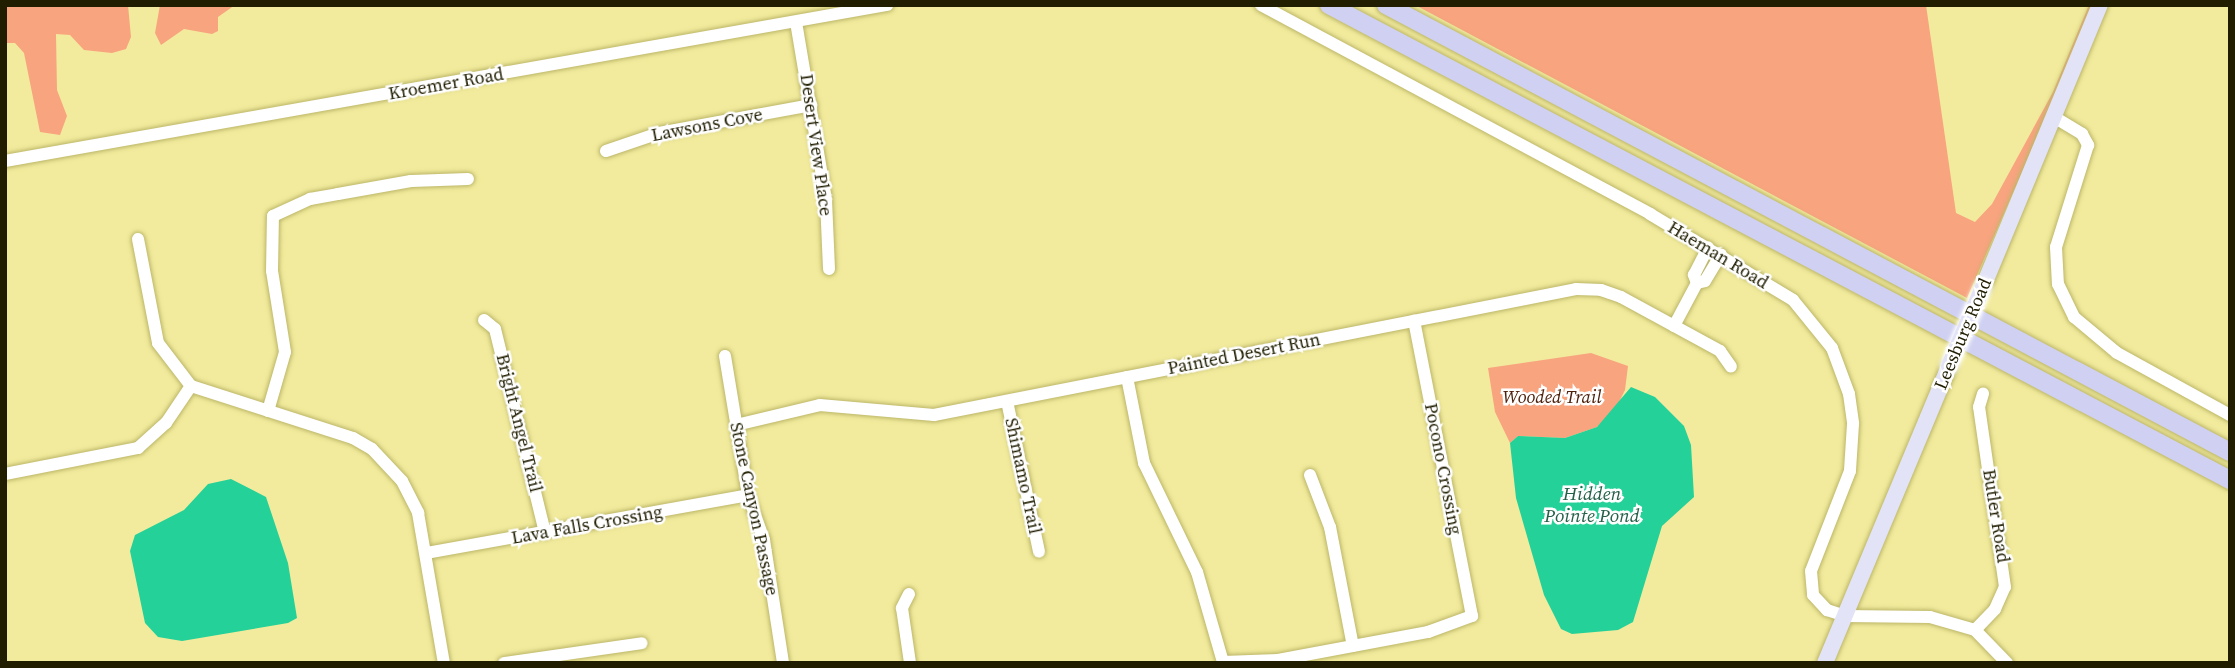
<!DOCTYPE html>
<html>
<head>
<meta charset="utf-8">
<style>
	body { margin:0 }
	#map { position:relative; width:2235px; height:668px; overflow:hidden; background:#f2eb9d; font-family:"Source Serif 4",serif }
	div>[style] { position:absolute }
	.green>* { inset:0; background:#f8a47f }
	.water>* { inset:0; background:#24d198 }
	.roads { filter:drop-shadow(0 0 2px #bcb669) drop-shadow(0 0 2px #bcb669) }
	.minor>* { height:12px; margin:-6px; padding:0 6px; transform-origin:6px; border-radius:6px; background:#fff }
	.major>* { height:16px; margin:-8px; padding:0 8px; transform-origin:8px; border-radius:8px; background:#e3e3f7 }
	.highway>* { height:18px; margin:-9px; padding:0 9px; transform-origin:9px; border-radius:9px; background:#d0d1f2 }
	.bridges { filter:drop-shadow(0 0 2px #fff) drop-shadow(0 0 2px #fff) }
	.major-bridge>* { height:16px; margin:-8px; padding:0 8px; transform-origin:8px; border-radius:8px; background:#e3e3f7 }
	span { translate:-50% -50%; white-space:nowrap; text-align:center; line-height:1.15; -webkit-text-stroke:5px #fff; paint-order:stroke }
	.street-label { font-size:18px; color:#201d00 }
	.park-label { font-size:18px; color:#4e210c; font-style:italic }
	.water-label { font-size:19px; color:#256149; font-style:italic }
	.frame { position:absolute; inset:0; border:7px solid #201d00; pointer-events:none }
</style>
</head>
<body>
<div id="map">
	<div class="green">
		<div style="clip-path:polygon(5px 5px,128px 5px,131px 37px,126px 49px,112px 53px,84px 50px,70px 35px,56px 34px,57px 90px,67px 116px,60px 135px,40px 132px,24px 53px,15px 43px,5px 43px)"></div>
		<div style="clip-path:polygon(160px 5px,235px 5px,218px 17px,218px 31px,212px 34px,184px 29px,161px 45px,155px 33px)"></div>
		<div style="clip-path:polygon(1415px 5px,1926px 5px,1956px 213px,1975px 222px,1992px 204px,2053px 92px,2089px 5px,2095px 5px,1967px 298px)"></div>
		<div style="clip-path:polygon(1591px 353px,1628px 366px,1625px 390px,1614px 412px,1597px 427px,1565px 438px,1518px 436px,1510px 443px,1495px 412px,1488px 368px)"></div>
	</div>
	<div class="water">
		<div style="clip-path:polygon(1631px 387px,1655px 397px,1684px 426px,1691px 445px,1694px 497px,1662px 526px,1633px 622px,1618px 630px,1572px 634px,1561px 629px,1544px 595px,1516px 498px,1510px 443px,1518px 436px,1565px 438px,1597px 427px)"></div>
		<div style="clip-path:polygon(231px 479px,266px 497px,288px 563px,297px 618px,288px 623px,182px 641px,158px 637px,145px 623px,130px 551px,135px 535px,184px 510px,208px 484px)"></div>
	</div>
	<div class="roads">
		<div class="minor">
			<div style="left:1261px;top:5px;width:442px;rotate:28.2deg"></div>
			<div style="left:1650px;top:214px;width:167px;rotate:31deg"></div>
			<div style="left:1793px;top:300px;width:62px;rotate:50.9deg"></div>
			<div style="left:1832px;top:348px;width:49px;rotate:69.7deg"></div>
			<div style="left:1849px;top:394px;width:30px;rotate:82deg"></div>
			<div style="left:1853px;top:424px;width:47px;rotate:93.7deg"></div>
			<div style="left:1850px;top:471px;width:107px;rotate:111.3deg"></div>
			<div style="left:1811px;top:571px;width:24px;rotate:85deg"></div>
			<div style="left:1813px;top:595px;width:21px;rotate:47deg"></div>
			<div style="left:1827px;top:610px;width:19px;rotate:18deg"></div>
			<div style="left:1845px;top:616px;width:85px;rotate:0.7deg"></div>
			<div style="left:1930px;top:617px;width:47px;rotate:16.1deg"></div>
			<div style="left:1975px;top:630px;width:46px;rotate:45.9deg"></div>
			<div style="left:796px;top:22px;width:181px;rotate:80.4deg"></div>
			<div style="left:826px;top:200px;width:69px;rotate:87.5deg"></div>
			<div style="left:2054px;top:117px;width:33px;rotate:31deg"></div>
			<div style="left:2082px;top:134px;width:13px;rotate:61deg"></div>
			<div style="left:2088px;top:145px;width:107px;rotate:107.4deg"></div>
			<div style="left:2056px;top:247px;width:37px;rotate:87deg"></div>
			<div style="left:2058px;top:284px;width:37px;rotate:64deg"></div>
			<div style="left:2074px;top:317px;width:56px;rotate:39.9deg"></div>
			<div style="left:2117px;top:353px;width:129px;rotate:28.8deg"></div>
			<div style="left:606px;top:151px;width:56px;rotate:-18.8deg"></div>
			<div style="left:659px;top:133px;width:155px;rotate:-10.4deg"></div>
			<div style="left:5px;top:161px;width:896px;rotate:-10.03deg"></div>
			<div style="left:138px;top:239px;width:106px;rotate:79.1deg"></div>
			<div style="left:158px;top:343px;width:54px;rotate:52.5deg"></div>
			<div style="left:191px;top:386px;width:170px;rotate:17.8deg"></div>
			<div style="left:353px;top:438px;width:22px;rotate:30deg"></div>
			<div style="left:372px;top:449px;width:44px;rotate:46.8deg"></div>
			<div style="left:402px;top:481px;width:36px;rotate:63deg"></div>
			<div style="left:418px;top:513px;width:152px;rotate:80.2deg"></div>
			<div style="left:1697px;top:283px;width:9px;rotate:-111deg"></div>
			<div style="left:1694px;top:275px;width:31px;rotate:-63deg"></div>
			<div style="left:484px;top:320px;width:14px;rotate:39deg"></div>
			<div style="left:495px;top:329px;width:210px;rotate:76.2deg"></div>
			<div style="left:1674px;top:326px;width:49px;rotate:-61.9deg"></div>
			<div style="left:1697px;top:283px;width:8px;rotate:-14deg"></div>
			<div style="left:1705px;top:281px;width:31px;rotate:-59deg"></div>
			<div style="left:725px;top:356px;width:141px;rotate:80.6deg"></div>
			<div style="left:748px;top:495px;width:48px;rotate:70.4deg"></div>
			<div style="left:764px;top:540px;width:124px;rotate:81.2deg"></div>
			<div style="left:1127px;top:377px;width:88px;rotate:78.8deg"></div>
			<div style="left:1144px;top:463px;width:121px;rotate:64.1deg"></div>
			<div style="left:1197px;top:572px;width:94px;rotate:73.9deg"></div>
			<div style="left:1223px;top:662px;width:55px;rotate:-2.1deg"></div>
			<div style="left:1278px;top:660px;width:153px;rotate:-10.6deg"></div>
			<div style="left:1428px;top:632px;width:47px;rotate:-20deg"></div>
			<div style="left:1472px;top:616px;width:301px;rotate:-101.1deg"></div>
			<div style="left:1007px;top:401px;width:154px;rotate:78deg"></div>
			<div style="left:268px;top:411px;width:61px;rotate:-73.9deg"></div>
			<div style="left:285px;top:352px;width:82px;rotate:-99.1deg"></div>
			<div style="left:272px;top:271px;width:55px;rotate:-89deg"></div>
			<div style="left:273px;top:216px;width:41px;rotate:-24.7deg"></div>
			<div style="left:310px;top:199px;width:28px;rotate:-10deg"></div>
			<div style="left:338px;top:194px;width:74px;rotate:-10.1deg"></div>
			<div style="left:411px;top:181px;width:57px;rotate:-2deg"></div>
			<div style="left:736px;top:425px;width:86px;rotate:-13.4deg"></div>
			<div style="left:820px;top:405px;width:114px;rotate:5deg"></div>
			<div style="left:934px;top:415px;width:654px;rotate:-11.1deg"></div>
			<div style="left:1576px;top:289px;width:25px;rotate:2deg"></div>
			<div style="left:1601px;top:290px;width:21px;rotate:19deg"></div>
			<div style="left:1621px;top:297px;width:113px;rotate:28.6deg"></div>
			<div style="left:1720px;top:351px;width:19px;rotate:55deg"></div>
			<div style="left:5px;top:474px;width:136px;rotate:-11.1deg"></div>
			<div style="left:138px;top:448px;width:38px;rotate:-42deg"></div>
			<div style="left:166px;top:423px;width:45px;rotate:-56deg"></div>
			<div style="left:1310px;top:475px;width:56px;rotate:69deg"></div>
			<div style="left:1330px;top:527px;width:121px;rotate:79.1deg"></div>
			<div style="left:426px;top:553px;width:327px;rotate:-10.2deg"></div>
			<div style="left:909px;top:594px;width:16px;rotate:117deg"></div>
			<div style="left:902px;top:608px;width:56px;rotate:81.7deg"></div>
			<div style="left:1975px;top:630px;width:29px;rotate:-46deg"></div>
			<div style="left:1995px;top:609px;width:24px;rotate:-66deg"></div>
			<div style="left:2005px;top:587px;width:182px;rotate:-98.2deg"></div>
			<div style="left:1979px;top:407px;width:14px;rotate:-73deg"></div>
			<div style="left:504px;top:663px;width:139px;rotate:-8.2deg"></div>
		</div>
		<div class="major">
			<div style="left:1983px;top:287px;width:305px;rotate:-67.5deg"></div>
			<div style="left:1825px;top:663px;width:322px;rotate:-67.3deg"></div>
		</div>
		<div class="highway">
			<div style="left:1329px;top:5px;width:1019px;rotate:27.8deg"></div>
			<div style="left:1386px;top:5px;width:955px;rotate:27.91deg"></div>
		</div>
	</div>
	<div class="bridges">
		<div class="major-bridge">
			<div style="left:1949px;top:366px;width:86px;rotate:-66.7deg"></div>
		</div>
	</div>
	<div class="street-label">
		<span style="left:446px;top:84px;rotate:-10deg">Kroemer Road</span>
		<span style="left:707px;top:125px;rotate:-11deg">Lawsons Cove</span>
		<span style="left:816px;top:145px;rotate:82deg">Desert View Place</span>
		<span style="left:1718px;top:255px;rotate:31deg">Haeman Road</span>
		<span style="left:1963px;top:334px;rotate:-67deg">Leesburg Road</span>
		<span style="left:1244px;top:354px;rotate:-11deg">Painted Desert Run</span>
		<span style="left:519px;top:423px;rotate:76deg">Bright Angel Trail</span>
		<span style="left:1443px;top:469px;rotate:79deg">Pocono Crossing</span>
		<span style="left:1023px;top:476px;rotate:78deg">Shimamo Trail</span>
		<span style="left:754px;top:509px;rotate:78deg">Stone Canyon Passage</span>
		<span style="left:1996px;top:516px;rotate:81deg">Butler Road</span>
		<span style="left:587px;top:525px;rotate:-10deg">Lava Falls Crossing</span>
	</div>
	<div class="park-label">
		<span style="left:1552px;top:397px">Wooded Trail</span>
	</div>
	<div class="water-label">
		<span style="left:1592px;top:505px">Hidden<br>Pointe Pond</span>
	</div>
	<div class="frame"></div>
</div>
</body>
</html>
